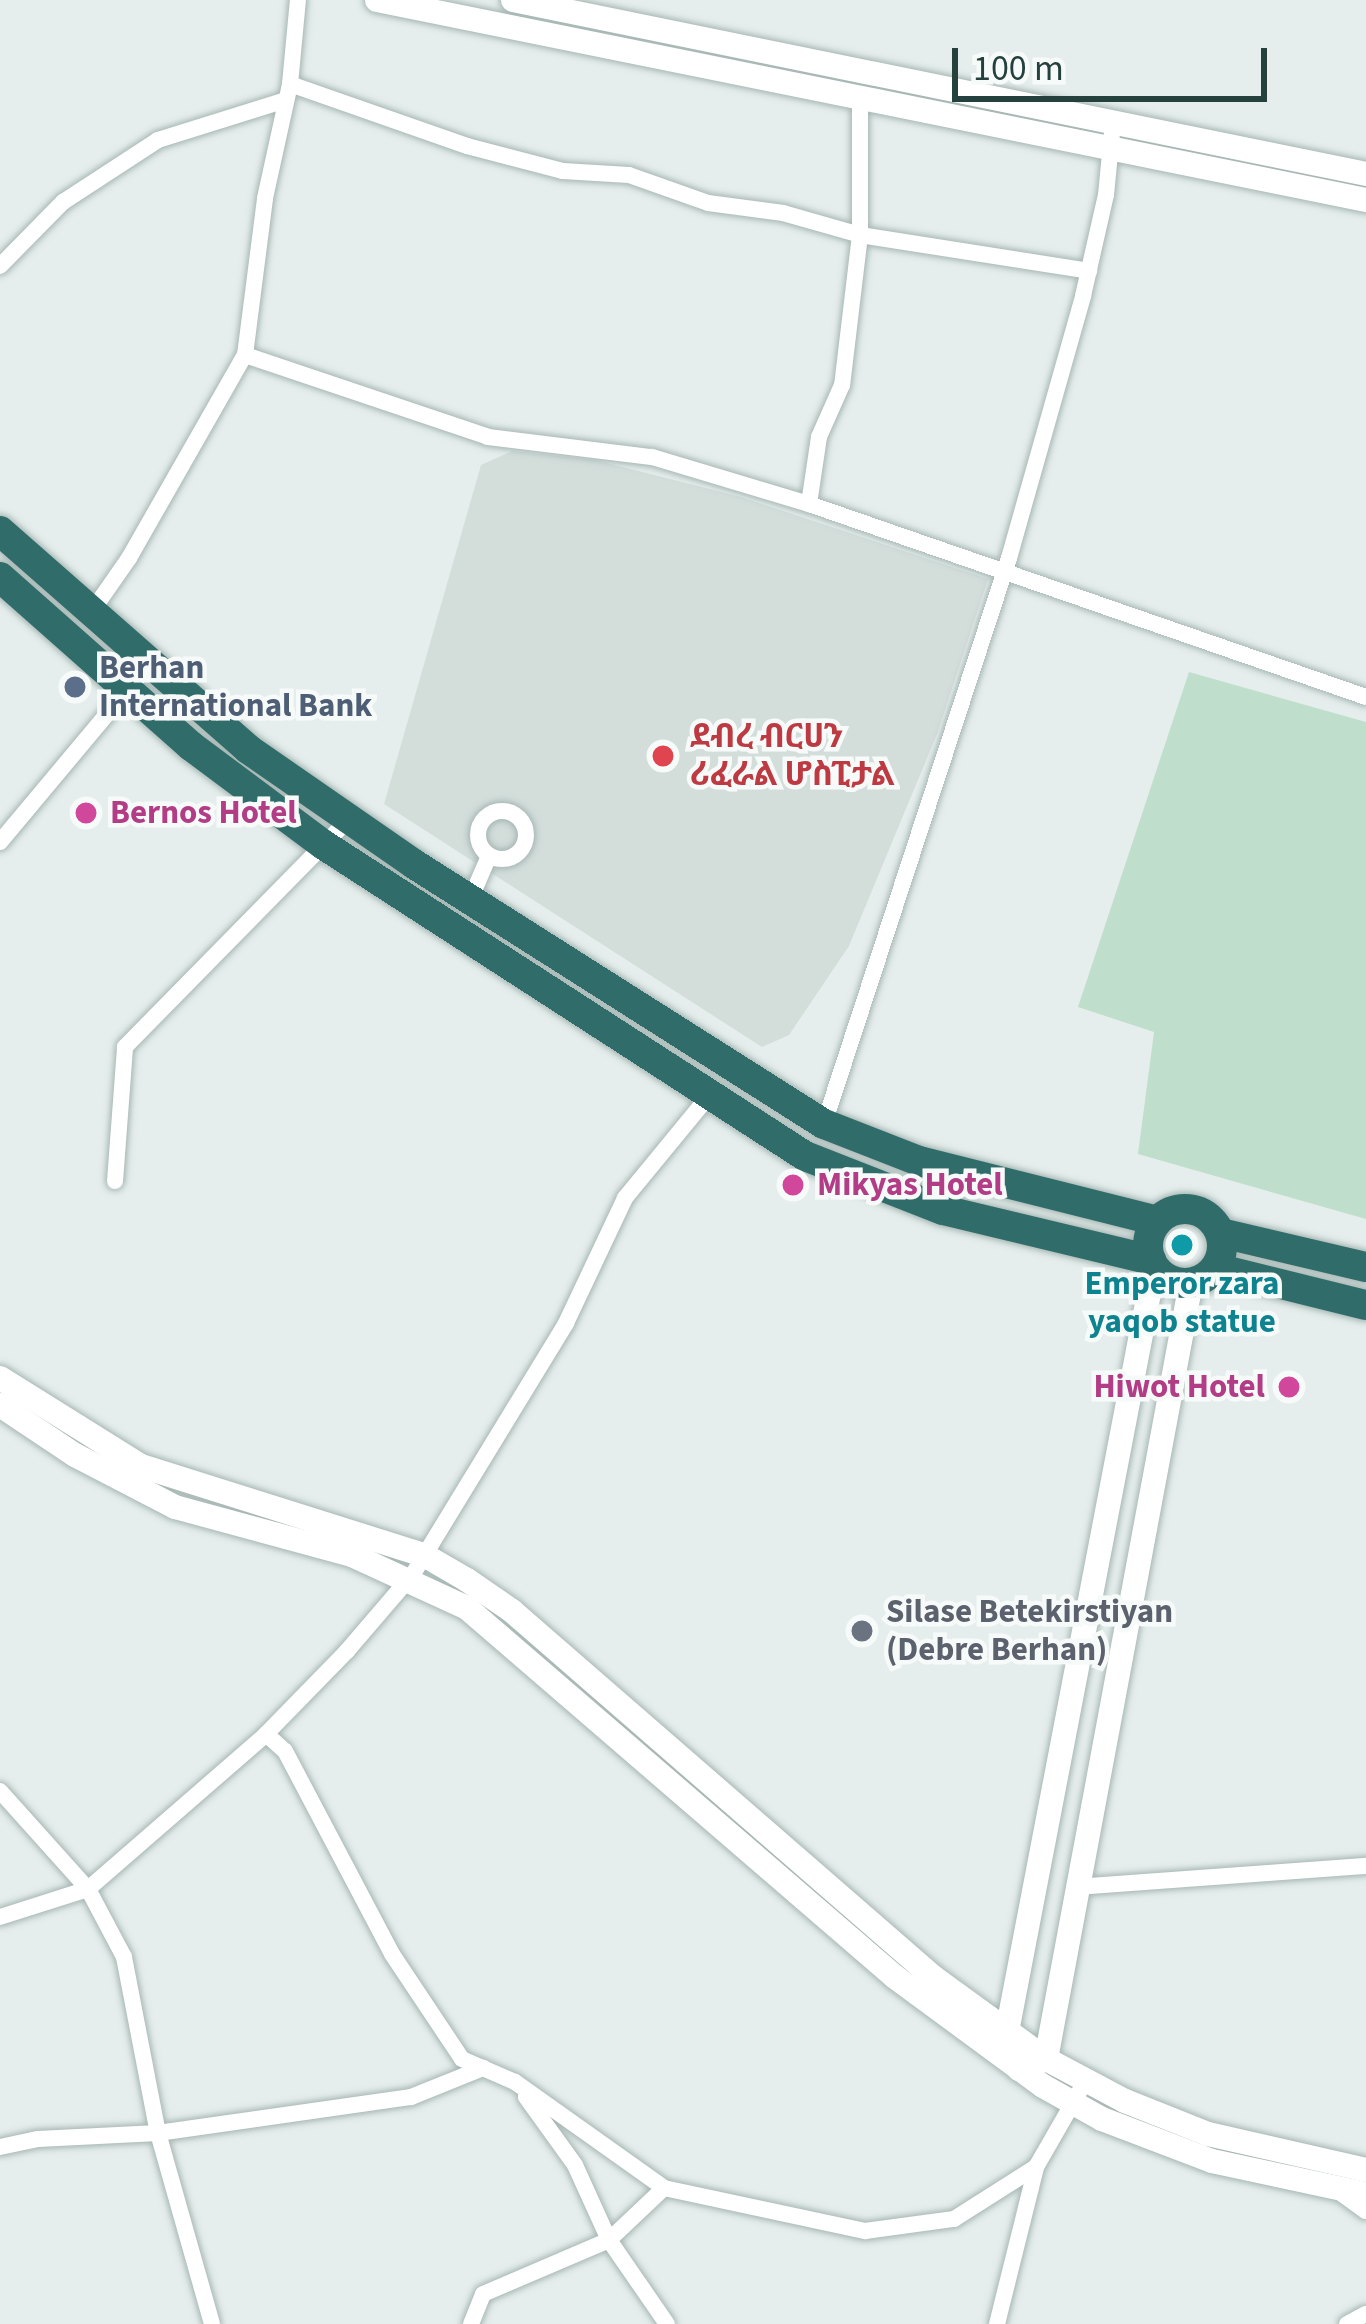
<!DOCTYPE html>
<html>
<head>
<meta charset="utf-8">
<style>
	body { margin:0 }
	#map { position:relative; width:1366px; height:2324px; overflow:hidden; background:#e5eeec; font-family:"Source Sans 3","Noto Sans Ethiopic",sans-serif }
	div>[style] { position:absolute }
	.built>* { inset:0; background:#d3dedb }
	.green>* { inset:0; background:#bfdfcc }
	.roads { filter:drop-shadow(0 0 3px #a7b7b4) drop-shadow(0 0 3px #a7b7b4) }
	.street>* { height:16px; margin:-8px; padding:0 8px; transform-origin:8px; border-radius:8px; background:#fff }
	.street>.ring { margin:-8px; padding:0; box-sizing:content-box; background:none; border:16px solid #fff; border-radius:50% }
	.secondary>* { height:24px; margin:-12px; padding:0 12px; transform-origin:12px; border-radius:12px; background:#fff }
	.highway>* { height:30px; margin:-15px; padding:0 15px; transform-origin:15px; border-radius:15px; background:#306d6a }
	.highway>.ring { margin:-15px; padding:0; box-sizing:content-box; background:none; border:30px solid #306d6a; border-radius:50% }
	.dots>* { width:33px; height:33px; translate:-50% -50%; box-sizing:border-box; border:6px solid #f6faf9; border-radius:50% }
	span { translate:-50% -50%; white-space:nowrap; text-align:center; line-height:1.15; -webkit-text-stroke:9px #f6faf9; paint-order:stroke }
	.service-label { font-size:33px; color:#4e5e75; font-weight:700 }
	.left { translate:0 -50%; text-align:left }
	.health-label { font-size:33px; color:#be3a42; font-weight:700 }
	.hotel-label { font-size:33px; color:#b23c85; font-weight:700 }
	.right { translate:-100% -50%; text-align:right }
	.culture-label { font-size:33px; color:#0d838f; font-weight:700 }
	.worship-label { font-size:33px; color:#5b616d; font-weight:700 }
	.scale { position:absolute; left:952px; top:48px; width:315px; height:54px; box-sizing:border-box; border:6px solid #24413d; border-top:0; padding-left:15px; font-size:36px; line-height:42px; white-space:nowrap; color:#24413d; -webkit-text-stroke:9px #f6faf9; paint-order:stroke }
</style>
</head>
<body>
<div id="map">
	<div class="built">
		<div style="clip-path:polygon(512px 451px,595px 460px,741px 497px,988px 579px,937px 734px,849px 946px,789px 1035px,762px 1047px,384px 804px,481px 465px)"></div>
	</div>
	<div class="green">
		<div style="clip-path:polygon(1189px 672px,1366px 722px,1366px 1219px,1138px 1154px,1154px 1032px,1078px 1007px)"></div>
	</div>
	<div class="roads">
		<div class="street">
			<div style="left:290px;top:84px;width:188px;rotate:19.3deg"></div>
			<div style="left:467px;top:146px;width:99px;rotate:14.6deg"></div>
			<div style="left:563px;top:171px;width:66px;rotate:3.5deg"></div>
			<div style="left:629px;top:175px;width:84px;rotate:19.5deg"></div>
			<div style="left:708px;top:203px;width:76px;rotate:7.6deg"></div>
			<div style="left:783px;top:213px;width:80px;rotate:15.9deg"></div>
			<div style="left:860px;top:235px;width:232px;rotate:8.9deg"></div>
			<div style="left:860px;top:101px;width:134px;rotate:90deg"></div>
			<div style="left:860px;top:235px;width:151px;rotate:96.8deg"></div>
			<div style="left:842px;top:385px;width:57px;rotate:113.9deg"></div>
			<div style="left:819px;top:437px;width:68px;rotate:98.5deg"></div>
			<div style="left:809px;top:504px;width:589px;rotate:19.11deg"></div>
			<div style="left:0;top:266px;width:90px;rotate:-45.5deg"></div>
			<div style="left:63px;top:202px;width:113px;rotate:-33.1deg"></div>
			<div style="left:158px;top:140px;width:134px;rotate:-17.4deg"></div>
			<div style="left:245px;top:355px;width:256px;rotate:18.6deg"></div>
			<div style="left:488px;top:437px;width:165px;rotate:7deg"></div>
			<div style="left:652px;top:457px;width:164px;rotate:16.7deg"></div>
			<div style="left:90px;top:614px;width:68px;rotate:-55.1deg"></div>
			<div style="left:129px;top:558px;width:234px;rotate:-60.3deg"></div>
			<div style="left:245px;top:355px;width:158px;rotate:-82.7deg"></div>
			<div style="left:265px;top:198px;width:117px;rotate:-77.6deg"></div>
			<div style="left:290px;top:84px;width:84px;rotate:-84.6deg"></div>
			<div class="ring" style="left:478px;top:811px;width:32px;height:32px"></div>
			<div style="left:0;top:842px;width:231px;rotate:-50.1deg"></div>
			<div style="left:470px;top:900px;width:48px;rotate:-66.6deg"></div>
			<div style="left:824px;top:1124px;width:595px;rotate:-71.9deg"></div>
			<div style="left:1009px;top:558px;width:272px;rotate:-74.2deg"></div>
			<div style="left:1083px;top:296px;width:104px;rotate:-77.2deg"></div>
			<div style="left:1106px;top:195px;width:73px;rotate:-84.5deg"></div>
			<div style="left:115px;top:1181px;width:134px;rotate:-85.7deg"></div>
			<div style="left:125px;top:1047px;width:318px;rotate:-45.5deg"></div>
			<div style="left:266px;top:1734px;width:25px;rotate:42deg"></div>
			<div style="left:285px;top:1751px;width:229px;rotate:62.2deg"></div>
			<div style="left:392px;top:1954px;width:126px;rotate:56.3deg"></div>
			<div style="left:462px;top:2059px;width:58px;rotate:23.5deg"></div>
			<div style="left:515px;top:2082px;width:183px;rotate:35.4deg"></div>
			<div style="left:664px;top:2188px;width:206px;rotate:12.1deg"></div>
			<div style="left:865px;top:2231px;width:90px;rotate:-7.7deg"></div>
			<div style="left:954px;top:2219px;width:97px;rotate:-32.4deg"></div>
			<div style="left:1036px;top:2167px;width:100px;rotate:-60.1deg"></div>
			<div style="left:0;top:1791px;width:132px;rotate:48.1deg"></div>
			<div style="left:88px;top:1889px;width:77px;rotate:62.1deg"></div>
			<div style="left:124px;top:1957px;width:179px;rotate:79.1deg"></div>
			<div style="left:158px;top:2133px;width:198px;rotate:74.2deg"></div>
			<div style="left:1077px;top:1887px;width:290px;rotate:-4.2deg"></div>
			<div style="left:0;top:1917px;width:92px;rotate:-17.7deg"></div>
			<div style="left:88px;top:1889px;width:236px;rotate:-41deg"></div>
			<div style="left:266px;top:1734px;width:116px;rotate:-45.7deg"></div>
			<div style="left:347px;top:1651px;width:101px;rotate:-49.4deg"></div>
			<div style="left:413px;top:1574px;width:294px;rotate:-58.6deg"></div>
			<div style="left:566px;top:1323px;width:138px;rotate:-64.7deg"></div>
			<div style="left:625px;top:1198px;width:131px;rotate:-50.6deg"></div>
			<div style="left:0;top:2147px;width:39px;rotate:-12deg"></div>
			<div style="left:38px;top:2139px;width:120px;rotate:-2.9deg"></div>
			<div style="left:158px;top:2133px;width:256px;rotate:-8.1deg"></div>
			<div style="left:411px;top:2097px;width:78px;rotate:-21.9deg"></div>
			<div style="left:664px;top:2188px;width:76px;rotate:136.6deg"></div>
			<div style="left:609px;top:2240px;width:102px;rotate:55.4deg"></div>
			<div style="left:1338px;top:2191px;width:34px;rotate:36deg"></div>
			<div style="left:471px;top:2324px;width:32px;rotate:-68deg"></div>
			<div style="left:483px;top:2294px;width:137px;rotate:-23.2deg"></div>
			<div style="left:609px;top:2240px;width:82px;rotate:-114.4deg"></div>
			<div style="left:575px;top:2165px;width:84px;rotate:-125.8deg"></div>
			<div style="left:997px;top:2324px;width:162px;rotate:-76deg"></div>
			<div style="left:1347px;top:2324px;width:21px;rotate:-28deg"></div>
		</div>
		<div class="secondary">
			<div style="left:377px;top:0;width:1009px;rotate:11.43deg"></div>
			<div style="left:513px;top:0;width:871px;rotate:11.53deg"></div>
			<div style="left:1154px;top:1267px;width:779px;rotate:100.88deg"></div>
			<div style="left:1007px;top:2032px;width:39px;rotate:72deg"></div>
			<div style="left:1019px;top:2069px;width:29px;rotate:-20deg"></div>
			<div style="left:1046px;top:2059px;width:789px;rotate:-79.42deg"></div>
			<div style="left:0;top:1378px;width:166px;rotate:32deg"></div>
			<div style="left:141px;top:1466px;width:297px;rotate:17.5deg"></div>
			<div style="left:424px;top:1555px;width:50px;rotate:30.2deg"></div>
			<div style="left:467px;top:1580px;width:55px;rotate:34.6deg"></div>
			<div style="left:512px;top:1611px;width:558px;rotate:41deg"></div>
			<div style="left:933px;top:1977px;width:140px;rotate:36deg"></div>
			<div style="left:1046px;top:2059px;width:89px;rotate:28deg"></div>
			<div style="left:1125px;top:2101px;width:89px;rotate:21.7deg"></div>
			<div style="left:1208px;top:2134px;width:162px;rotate:12.8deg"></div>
			<div style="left:0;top:1405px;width:90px;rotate:33.7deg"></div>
			<div style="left:75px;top:1455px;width:113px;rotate:27.5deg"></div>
			<div style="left:175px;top:1507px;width:183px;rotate:15.2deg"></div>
			<div style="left:352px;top:1555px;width:127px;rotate:24.7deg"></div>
			<div style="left:467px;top:1608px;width:565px;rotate:40.77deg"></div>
			<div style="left:895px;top:1977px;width:184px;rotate:36.4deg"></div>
			<div style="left:1043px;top:2086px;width:68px;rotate:29.2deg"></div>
			<div style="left:1102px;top:2119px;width:118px;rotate:20.9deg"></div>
			<div style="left:1212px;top:2161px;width:157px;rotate:12.1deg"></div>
		</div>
		<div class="highway">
			<div style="left:0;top:531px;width:330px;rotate:41.3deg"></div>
			<div style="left:248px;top:749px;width:202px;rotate:34.7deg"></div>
			<div style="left:414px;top:864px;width:485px;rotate:32.4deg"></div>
			<div style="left:824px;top:1124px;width:102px;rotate:21.3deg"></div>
			<div style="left:919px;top:1161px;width:245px;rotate:14.1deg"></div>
			<div style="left:0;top:577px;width:255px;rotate:41.5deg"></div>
			<div style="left:191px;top:746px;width:166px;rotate:36.7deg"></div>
			<div style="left:324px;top:845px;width:573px;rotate:32.89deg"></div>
			<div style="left:805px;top:1156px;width:148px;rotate:21.4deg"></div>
			<div style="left:943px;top:1210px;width:214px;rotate:13.5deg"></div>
			<div class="ring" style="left:1148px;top:1209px;width:44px;height:44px"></div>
			<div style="left:1221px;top:1233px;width:149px;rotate:13.2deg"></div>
			<div style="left:1216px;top:1268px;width:154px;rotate:13.9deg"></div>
		</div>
	</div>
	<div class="dots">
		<div style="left:75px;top:687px;background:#5c6f8a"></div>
		<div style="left:663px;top:756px;background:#e0444e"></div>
		<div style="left:86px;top:813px;background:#d1479c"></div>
		<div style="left:793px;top:1185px;background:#d1479c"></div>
		<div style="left:1182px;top:1245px;background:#0f9aa8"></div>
		<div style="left:1289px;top:1387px;background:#d1479c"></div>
		<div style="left:862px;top:1631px;background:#6b7280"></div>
	</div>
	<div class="service-label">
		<span class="left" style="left:99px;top:687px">Berhan<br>International Bank</span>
	</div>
	<div class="health-label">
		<span class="left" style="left:690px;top:756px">ደብረ ብርሀን<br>ሪፈራል ሆስፒታል</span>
	</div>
	<div class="hotel-label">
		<span class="left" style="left:110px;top:813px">Bernos Hotel</span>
		<span class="left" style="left:817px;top:1185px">Mikyas Hotel</span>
		<span class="right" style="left:1265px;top:1387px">Hiwot Hotel</span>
	</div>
	<div class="culture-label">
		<span style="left:1182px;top:1303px">Emperor zara<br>yaqob statue</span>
	</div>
	<div class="worship-label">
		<span class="left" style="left:886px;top:1631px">Silase Betekirstiyan<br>(Debre Berhan)</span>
	</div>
	<div class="scale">100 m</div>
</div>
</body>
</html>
